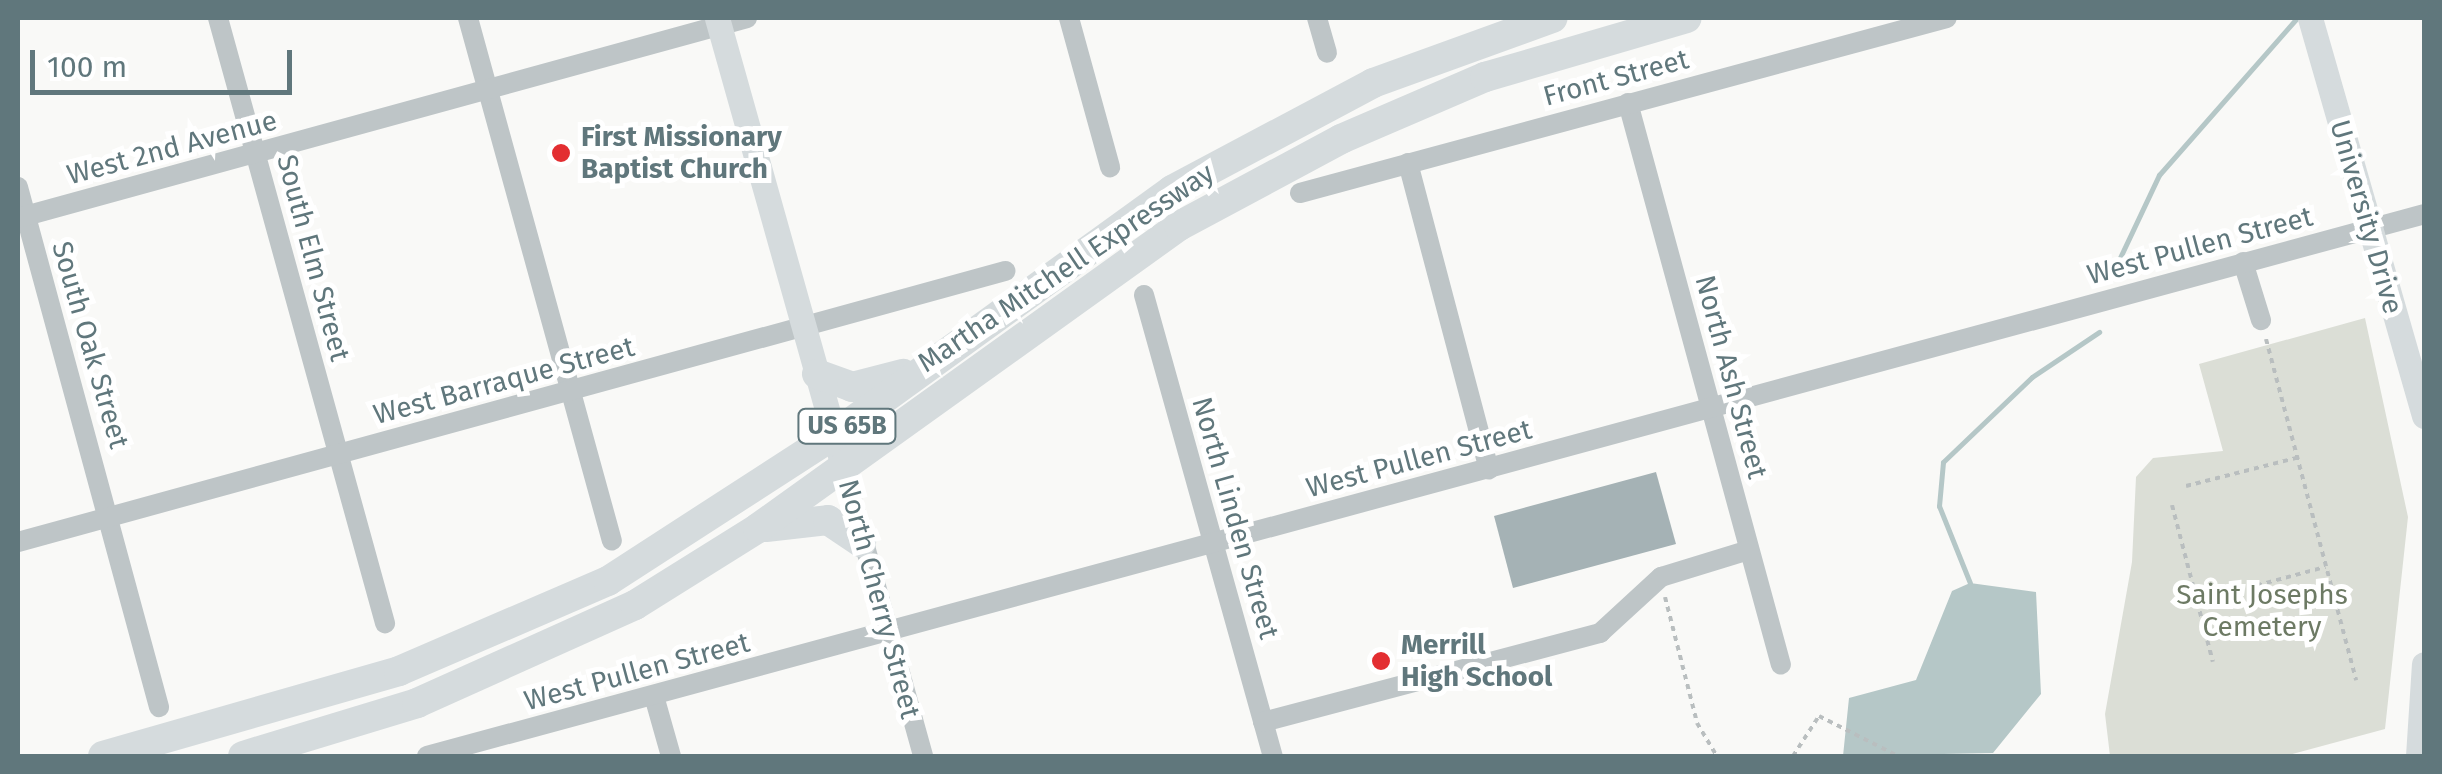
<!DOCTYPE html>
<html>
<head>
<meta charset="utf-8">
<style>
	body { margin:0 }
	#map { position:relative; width:2442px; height:774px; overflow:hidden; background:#f9f9f7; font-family:"Fira Sans",sans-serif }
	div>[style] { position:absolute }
	.green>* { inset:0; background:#dbded6 }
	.water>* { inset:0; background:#b5c7c7 }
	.stream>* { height:5px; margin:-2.5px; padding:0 2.5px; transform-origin:2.5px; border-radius:2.5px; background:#b5c7c7 }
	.building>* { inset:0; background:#a5b2b5 }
	.path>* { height:4px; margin-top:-2px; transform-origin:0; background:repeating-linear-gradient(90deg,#b9bebf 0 5px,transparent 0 10px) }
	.minor>* { height:20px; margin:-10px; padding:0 10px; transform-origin:10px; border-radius:10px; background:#bec5c7 }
	.major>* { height:25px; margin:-12.5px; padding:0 12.5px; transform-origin:12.5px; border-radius:12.5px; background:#d5dbdd }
	.highway>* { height:30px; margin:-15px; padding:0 15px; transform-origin:15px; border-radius:15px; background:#d5dbdd }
	.dots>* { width:28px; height:28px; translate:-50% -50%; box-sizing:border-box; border:5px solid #fff; border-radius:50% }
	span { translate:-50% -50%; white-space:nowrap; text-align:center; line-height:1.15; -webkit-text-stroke:10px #fff; paint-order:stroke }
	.shield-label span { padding:2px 8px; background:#fff; border:2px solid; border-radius:8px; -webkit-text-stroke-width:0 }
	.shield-label { font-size:25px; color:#60777c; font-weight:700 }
	.street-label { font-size:28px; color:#60777c }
	.poi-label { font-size:28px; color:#60777c; font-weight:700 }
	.left { translate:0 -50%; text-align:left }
	.park-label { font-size:28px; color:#6d7a64 }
	.frame { position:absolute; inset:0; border:20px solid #60777c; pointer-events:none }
	.scale { position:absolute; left:30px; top:50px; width:262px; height:45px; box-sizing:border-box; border:5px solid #60777c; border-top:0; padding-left:12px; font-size:30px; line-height:35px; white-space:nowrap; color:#60777c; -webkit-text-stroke:8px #fff; paint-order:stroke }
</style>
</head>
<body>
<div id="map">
	<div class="green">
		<div style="clip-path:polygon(2365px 318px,2408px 517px,2385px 729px,2285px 756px,2110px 756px,2105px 714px,2132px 562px,2136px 477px,2153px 458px,2223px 451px,2199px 364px)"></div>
	</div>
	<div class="water">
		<div style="clip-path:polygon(1970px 583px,2036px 592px,2041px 694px,1993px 753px,1843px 756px,1849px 698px,1916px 680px,1952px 591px)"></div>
	</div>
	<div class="stream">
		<div style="left:2116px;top:266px;width:101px;rotate:-64.7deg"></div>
		<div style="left:2159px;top:175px;width:209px;rotate:-48.7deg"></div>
		<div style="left:1970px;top:583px;width:83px;rotate:-111.9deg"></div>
		<div style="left:1939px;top:506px;width:44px;rotate:-84.8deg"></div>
		<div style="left:1943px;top:462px;width:123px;rotate:-43.7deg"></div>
		<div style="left:2032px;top:377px;width:81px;rotate:-33.9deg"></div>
	</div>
	<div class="building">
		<div style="clip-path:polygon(1656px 472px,1676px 544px,1513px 588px,1494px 516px)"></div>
	</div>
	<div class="path">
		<div style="left:2266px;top:339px;width:353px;rotate:75.2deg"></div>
		<div style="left:2186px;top:486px;width:114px;rotate:-14.3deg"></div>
		<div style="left:2172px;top:505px;width:162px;rotate:75.4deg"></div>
		<div style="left:1665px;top:597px;width:130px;rotate:75.7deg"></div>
		<div style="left:1697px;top:723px;width:39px;rotate:59deg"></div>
		<div style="left:2199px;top:601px;width:131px;rotate:-15.1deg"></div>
		<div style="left:1793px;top:756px;width:48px;rotate:-57deg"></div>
		<div style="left:1819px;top:716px;width:89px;rotate:26.9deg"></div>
	</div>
	<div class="minor">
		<div style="left:218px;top:18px;width:628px;rotate:74.57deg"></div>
		<div style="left:468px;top:18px;width:542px;rotate:74.61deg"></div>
		<div style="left:1069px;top:18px;width:155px;rotate:74.6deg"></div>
		<div style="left:1317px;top:18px;width:36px;rotate:74deg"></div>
		<div style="left:1628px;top:103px;width:582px;rotate:74.77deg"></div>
		<div style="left:1408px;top:163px;width:317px;rotate:75.2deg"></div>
		<div style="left:18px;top:187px;width:539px;rotate:74.83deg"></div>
		<div style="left:1300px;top:193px;width:670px;rotate:-15.14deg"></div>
		<div style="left:18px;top:218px;width:756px;rotate:-15.34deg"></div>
		<div style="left:2243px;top:262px;width:61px;rotate:72.8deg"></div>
		<div style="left:1144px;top:295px;width:479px;rotate:74.4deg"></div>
		<div style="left:843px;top:467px;width:300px;rotate:74.5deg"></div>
		<div style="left:18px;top:542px;width:1024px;rotate:-15.35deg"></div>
		<div style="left:654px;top:696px;width:62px;rotate:74.2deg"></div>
		<div style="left:1263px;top:722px;width:349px;rotate:-14.8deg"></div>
		<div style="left:1600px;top:633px;width:83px;rotate:-42.6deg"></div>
		<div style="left:1661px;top:577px;width:92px;rotate:-17.1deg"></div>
		<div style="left:427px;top:756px;width:2069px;rotate:-15.18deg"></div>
	</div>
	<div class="major">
		<div style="left:717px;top:18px;width:466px;rotate:74.3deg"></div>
		<div style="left:2310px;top:18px;width:414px;rotate:74deg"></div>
		<div style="left:2418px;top:756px;width:92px;rotate:-86.3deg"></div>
	</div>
	<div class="highway">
		<div style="left:817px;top:374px;width:37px;rotate:20deg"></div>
		<div style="left:852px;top:387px;width:53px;rotate:-14.3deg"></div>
		<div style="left:766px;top:527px;width:62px;rotate:-6.4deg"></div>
		<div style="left:828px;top:520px;width:40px;rotate:34deg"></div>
		<div style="left:103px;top:756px;width:308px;rotate:-16deg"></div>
		<div style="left:399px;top:671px;width:228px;rotate:-23.3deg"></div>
		<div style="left:608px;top:581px;width:270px;rotate:-32.9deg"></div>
		<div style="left:835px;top:434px;width:416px;rotate:-35.9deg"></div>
		<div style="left:1172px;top:190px;width:228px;rotate:-28deg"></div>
		<div style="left:1373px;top:83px;width:191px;rotate:-19.9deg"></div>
		<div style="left:243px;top:756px;width:182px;rotate:-16.9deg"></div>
		<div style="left:417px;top:703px;width:239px;rotate:-24.2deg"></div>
		<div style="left:635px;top:605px;width:145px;rotate:-32deg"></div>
		<div style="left:758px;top:528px;width:518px;rotate:-35.65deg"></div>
		<div style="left:1179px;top:226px;width:184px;rotate:-28.2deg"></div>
		<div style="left:1341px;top:139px;width:157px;rotate:-23.3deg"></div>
		<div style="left:1485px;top:77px;width:210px;rotate:-16.3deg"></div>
	</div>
	<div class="dots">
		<div style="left:561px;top:153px;background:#e32e31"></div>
		<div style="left:1381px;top:661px;background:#e32e31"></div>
	</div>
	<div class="shield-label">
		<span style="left:847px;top:426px">US 65B</span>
	</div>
	<div class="street-label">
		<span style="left:1616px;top:78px;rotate:-15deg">Front Street</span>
		<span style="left:172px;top:148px;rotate:-15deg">West 2nd Avenue</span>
		<span style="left:2366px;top:217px;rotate:74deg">University Drive</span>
		<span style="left:2200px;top:246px;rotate:-15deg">West Pullen Street</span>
		<span style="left:313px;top:258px;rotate:75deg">South Elm Street</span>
		<span style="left:1066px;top:268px;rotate:-34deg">Martha Mitchell Expressway</span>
		<span style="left:90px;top:345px;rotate:74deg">South Oak Street</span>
		<span style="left:1731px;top:377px;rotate:75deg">North Ash Street</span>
		<span style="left:504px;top:381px;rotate:-15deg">West Barraque Street</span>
		<span style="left:1419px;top:459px;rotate:-15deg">West Pullen Street</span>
		<span style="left:1235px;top:518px;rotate:74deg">North Linden Street</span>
		<span style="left:879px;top:599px;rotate:75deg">North Cherry Street</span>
		<span style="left:637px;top:672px;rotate:-15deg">West Pullen Street</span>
	</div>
	<div class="poi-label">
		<span class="left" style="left:581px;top:153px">First Missionary<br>Baptist Church</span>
		<span class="left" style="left:1401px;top:661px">Merrill<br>High School</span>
	</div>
	<div class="park-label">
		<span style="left:2262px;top:611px">Saint Josephs<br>Cemetery</span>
	</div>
	<div class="frame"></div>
	<div class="scale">100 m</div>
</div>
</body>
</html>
